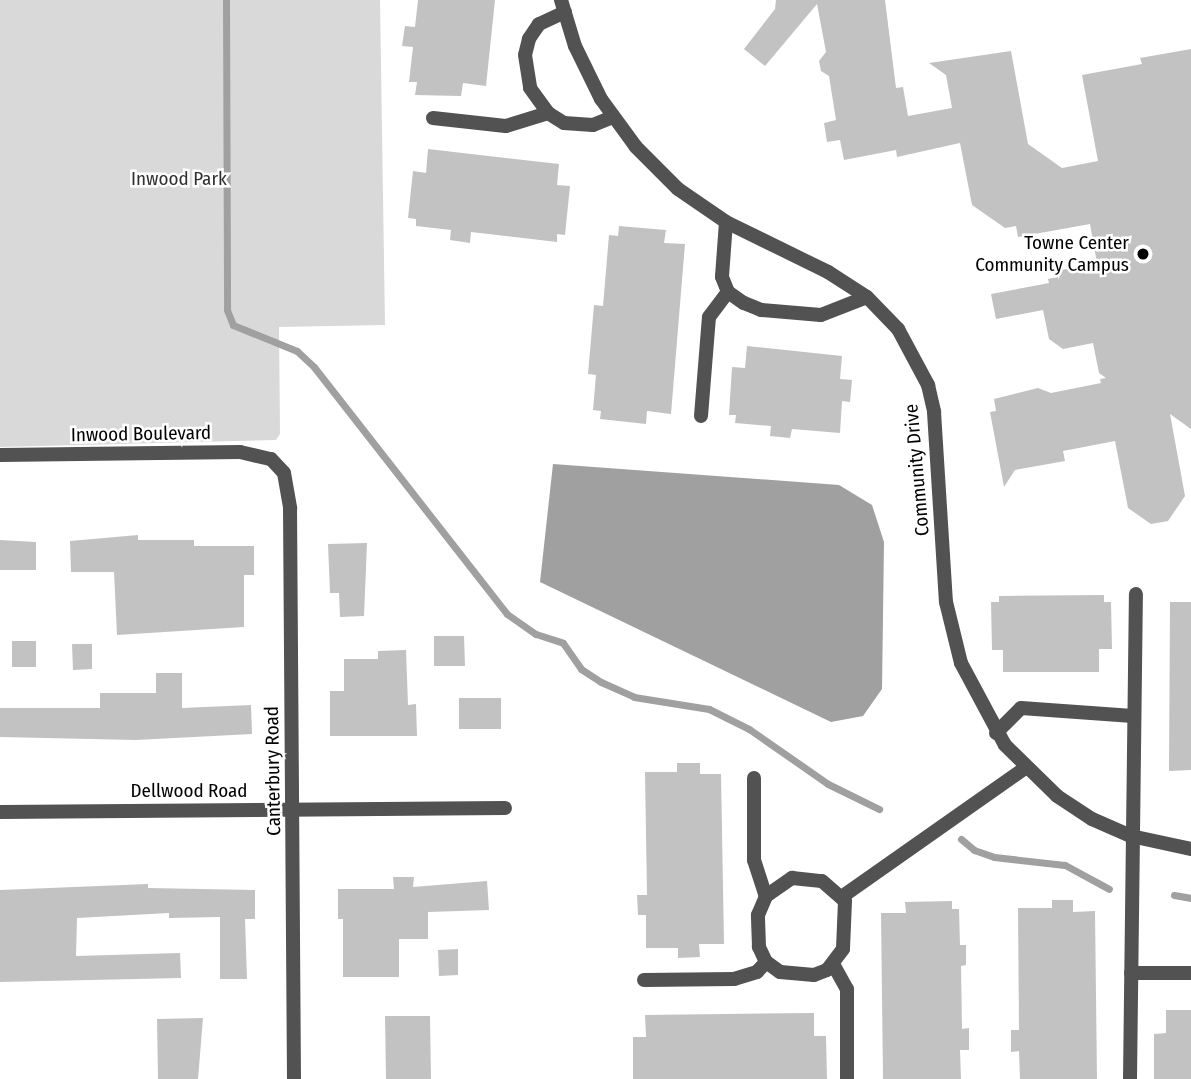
<!DOCTYPE html>
<html>
<head>
<meta charset="utf-8">
<style>
	body { margin:0 }
	#map { position:relative; width:1191px; height:1079px; overflow:hidden; background:#fff; font-family:"Fira Sans Condensed",sans-serif }
	div>[style] { position:absolute }
	.green>* { inset:0; background:#d9d9d9 }
	.water>* { inset:0; background:#a0a0a0 }
	.stream>* { height:7px; margin:-3.5px; padding:0 3.5px; transform-origin:3.5px; border-radius:3.5px; background:#a0a0a0 }
	.building>* { inset:0; background:#c2c2c2 }
	.minor>* { height:14px; margin:-7px; padding:0 7px; transform-origin:7px; border-radius:7px; background:#525252 }
	.dots>* { width:19px; height:19px; translate:-50% -50%; box-sizing:border-box; border:4px solid #fff; border-radius:50% }
	span { translate:-50% -50%; white-space:nowrap; text-align:center; line-height:1.15; -webkit-text-stroke:5px #fff; paint-order:stroke }
	.park-label { font-size:19px; color:#303030 }
	.poi-label { font-size:19px; color:#000 }
	.right { translate:-100% -50%; text-align:right }
	.street-label { font-size:19px; color:#000 }
</style>
</head>
<body>
<div id="map">
	<div class="green">
		<div style="clip-path:polygon(0 0,380px 0,385px 325px,279px 327px,280px 434px,276px 440px,0 447px)"></div>
	</div>
	<div class="water">
		<div style="clip-path:polygon(553px 464px,839px 485px,872px 505px,884px 542px,882px 689px,863px 716px,831px 722px,540px 582px)"></div>
	</div>
	<div class="stream">
		<div style="left:226px;top:0;width:310px;rotate:89.8deg"></div>
		<div style="left:227px;top:310px;width:16px;rotate:68deg"></div>
		<div style="left:233px;top:325px;width:69px;rotate:22.1deg"></div>
		<div style="left:297px;top:351px;width:23px;rotate:43deg"></div>
		<div style="left:314px;top:367px;width:313px;rotate:52deg"></div>
		<div style="left:507px;top:614px;width:35px;rotate:35deg"></div>
		<div style="left:536px;top:634px;width:28px;rotate:18deg"></div>
		<div style="left:563px;top:643px;width:32px;rotate:55deg"></div>
		<div style="left:581px;top:669px;width:24px;rotate:33deg"></div>
		<div style="left:601px;top:682px;width:36px;rotate:24deg"></div>
		<div style="left:634px;top:697px;width:76px;rotate:9.1deg"></div>
		<div style="left:709px;top:709px;width:45px;rotate:26.6deg"></div>
		<div style="left:749px;top:729px;width:96px;rotate:34.8deg"></div>
		<div style="left:828px;top:784px;width:57px;rotate:26.1deg"></div>
		<div style="left:961px;top:839px;width:17px;rotate:40deg"></div>
		<div style="left:974px;top:850px;width:21px;rotate:19deg"></div>
		<div style="left:994px;top:857px;width:71px;rotate:6.4deg"></div>
		<div style="left:1065px;top:865px;width:50px;rotate:28.6deg"></div>
		<div style="left:1174px;top:895px;width:17px;rotate:10deg"></div>
	</div>
	<div class="building">
		<div style="clip-path:polygon(418px 0,495px 0,486px 86px,463px 83px,461px 96px,415px 95px,417px 82px,409px 82px,413px 47px,402px 46px,405px 26px,415px 27px)"></div>
		<div style="clip-path:polygon(776px 0,885px 0,896px 88px,903px 87px,908px 116px,952px 108px,946px 75px,929px 63px,1011px 51px,1028px 144px,1062px 168px,1098px 161px,1082px 75px,1142px 64px,1140px 58px,1191px 49px,1191px 429px,1170px 414px,1185px 496px,1168px 521px,1151px 524px,1128px 508px,1115px 441px,1063px 451px,1065px 461px,1015px 470px,1004px 487px,990px 412px,996px 411px,994px 399px,1038px 388px,1051px 393px,1101px 383px,1100px 379px,1106px 378px,1099px 373px,1093px 343px,1063px 349px,1049px 339px,1043px 310px,996px 319px,991px 294px,1049px 283px,1048px 279px,1057px 277px,1056px 271px,1097px 263px,1090px 224px,1018px 237px,1016px 226px,1005px 228px,972px 205px,960px 143px,897px 157px,896px 150px,844px 160px,840px 140px,827px 142px,824px 123px,836px 120px,829px 76px,821px 71px,819px 61px,826px 52px,817px 4px,765px 66px,744px 49px,775px 9px)"></div>
		<div style="clip-path:polygon(428px 149px,559px 164px,557px 185px,570px 186px,565px 235px,557px 234px,557px 242px,471px 232px,470px 243px,450px 240px,451px 230px,416px 226px,416px 219px,408px 218px,413px 171px,426px 173px)"></div>
		<div style="clip-path:polygon(619px 226px,666px 230px,664px 243px,685px 244px,671px 414px,647px 411px,646px 424px,600px 419px,601px 411px,593px 410px,596px 375px,588px 374px,594px 305px,603px 306px,609px 235px,618px 236px)"></div>
		<div style="clip-path:polygon(747px 346px,842px 356px,840px 379px,852px 380px,850px 402px,842px 401px,840px 433px,792px 429px,790px 438px,770px 436px,771px 426px,735px 423px,736px 415px,729px 415px,732px 367px,745px 368px)"></div>
		<div style="clip-path:polygon(138px 535px,138px 540px,194px 540px,194px 546px,254px 546px,254px 575px,244px 575px,244px 627px,117px 635px,114px 572px,71px 572px,70px 541px)"></div>
		<div style="clip-path:polygon(0 540px,36px 542px,36px 570px,0 570px)"></div>
		<div style="clip-path:polygon(367px 543px,364px 616px,340px 617px,339px 593px,330px 593px,328px 544px)"></div>
		<div style="clip-path:polygon(1104px 595px,1104px 602px,1111px 602px,1112px 649px,1099px 649px,1099px 672px,1003px 672px,1003px 650px,992px 650px,991px 602px,999px 602px,999px 596px)"></div>
		<div style="clip-path:polygon(1170px 602px,1191px 602px,1191px 770px,1169px 771px)"></div>
		<div style="clip-path:polygon(434px 636px,464px 636px,465px 666px,434px 666px)"></div>
		<div style="clip-path:polygon(12px 641px,36px 641px,36px 667px,12px 667px)"></div>
		<div style="clip-path:polygon(72px 644px,92px 644px,92px 669px,73px 670px)"></div>
		<div style="clip-path:polygon(406px 650px,408px 705px,416px 704px,417px 736px,330px 736px,330px 691px,344px 691px,344px 659px,378px 659px,378px 651px)"></div>
		<div style="clip-path:polygon(156px 673px,182px 673px,182px 708px,251px 705px,252px 734px,136px 740px,0 737px,0 708px,100px 708px,100px 693px,156px 693px)"></div>
		<div style="clip-path:polygon(459px 698px,501px 698px,501px 729px,459px 729px)"></div>
		<div style="clip-path:polygon(677px 763px,700px 763px,700px 774px,721px 774px,724px 944px,699px 944px,700px 957px,678px 958px,678px 948px,646px 948px,646px 915px,638px 915px,637px 895px,647px 895px,645px 772px,677px 772px)"></div>
		<div style="clip-path:polygon(393px 877px,414px 877px,413px 887px,487px 881px,489px 910px,428px 912px,428px 939px,399px 939px,399px 977px,343px 977px,343px 919px,338px 919px,338px 889px,394px 889px)"></div>
		<div style="clip-path:polygon(148px 884px,148px 888px,255px 890px,255px 919px,245px 919px,247px 979px,220px 979px,220px 917px,169px 918px,169px 913px,77px 918px,76px 956px,180px 953px,181px 978px,0 982px,0 890px)"></div>
		<div style="clip-path:polygon(1052px 900px,1073px 900px,1073px 912px,1095px 911px,1097px 1079px,1020px 1079px,1019px 1051px,1011px 1052px,1011px 1030px,1019px 1030px,1018px 908px,1052px 908px)"></div>
		<div style="clip-path:polygon(952px 901px,952px 909px,959px 909px,960px 945px,966px 945px,966px 965px,961px 966px,962px 1029px,969px 1028px,969px 1050px,960px 1050px,961px 1079px,883px 1079px,881px 913px,906px 913px,905px 902px)"></div>
		<div style="clip-path:polygon(458px 949px,458px 975px,439px 976px,438px 950px)"></div>
		<div style="clip-path:polygon(1166px 1010px,1191px 1010px,1191px 1079px,1154px 1079px,1154px 1034px,1166px 1033px)"></div>
		<div style="clip-path:polygon(814px 1013px,814px 1036px,826px 1036px,827px 1079px,633px 1079px,633px 1037px,646px 1037px,645px 1015px)"></div>
		<div style="clip-path:polygon(385px 1016px,430px 1016px,431px 1079px,386px 1079px)"></div>
		<div style="clip-path:polygon(203px 1018px,198px 1079px,158px 1079px,157px 1019px)"></div>
	</div>
	<div class="minor">
		<div style="left:561px;top:0;width:48px;rotate:73.1deg"></div>
		<div style="left:575px;top:46px;width:59px;rotate:63.9deg"></div>
		<div style="left:601px;top:99px;width:59px;rotate:53.9deg"></div>
		<div style="left:636px;top:147px;width:59px;rotate:45deg"></div>
		<div style="left:678px;top:189px;width:58px;rotate:34.5deg"></div>
		<div style="left:726px;top:222px;width:114px;rotate:26.1deg"></div>
		<div style="left:828px;top:272px;width:46px;rotate:32.7deg"></div>
		<div style="left:867px;top:297px;width:45px;rotate:45.9deg"></div>
		<div style="left:898px;top:329px;width:64px;rotate:61.8deg"></div>
		<div style="left:928px;top:385px;width:28px;rotate:77deg"></div>
		<div style="left:934px;top:412px;width:190px;rotate:86.4deg"></div>
		<div style="left:946px;top:602px;width:63px;rotate:76.2deg"></div>
		<div style="left:961px;top:663px;width:93px;rotate:61.8deg"></div>
		<div style="left:1005px;top:745px;width:73px;rotate:44.4deg"></div>
		<div style="left:1057px;top:796px;width:42px;rotate:33.3deg"></div>
		<div style="left:1092px;top:819px;width:43px;rotate:23.6deg"></div>
		<div style="left:1131px;top:836px;width:61px;rotate:12.2deg"></div>
		<div style="left:565px;top:12px;width:29px;rotate:155deg"></div>
		<div style="left:539px;top:24px;width:18px;rotate:124deg"></div>
		<div style="left:529px;top:39px;width:16px;rotate:104deg"></div>
		<div style="left:525px;top:55px;width:33px;rotate:81deg"></div>
		<div style="left:530px;top:88px;width:31px;rotate:54deg"></div>
		<div style="left:548px;top:113px;width:19px;rotate:32deg"></div>
		<div style="left:564px;top:123px;width:29px;rotate:4deg"></div>
		<div style="left:593px;top:125px;width:22px;rotate:-22deg"></div>
		<div style="left:433px;top:118px;width:73px;rotate:6.3deg"></div>
		<div style="left:506px;top:126px;width:44px;rotate:-17.2deg"></div>
		<div style="left:726px;top:222px;width:55px;rotate:94.2deg"></div>
		<div style="left:722px;top:277px;width:16px;rotate:68deg"></div>
		<div style="left:728px;top:292px;width:19px;rotate:35deg"></div>
		<div style="left:744px;top:303px;width:18px;rotate:22deg"></div>
		<div style="left:761px;top:310px;width:60px;rotate:4.8deg"></div>
		<div style="left:821px;top:315px;width:49px;rotate:-21.4deg"></div>
		<div style="left:701px;top:416px;width:99px;rotate:-85.4deg"></div>
		<div style="left:709px;top:317px;width:31px;rotate:-53deg"></div>
		<div style="left:0;top:455px;width:240px;rotate:-0.7deg"></div>
		<div style="left:240px;top:452px;width:32px;rotate:13deg"></div>
		<div style="left:271px;top:459px;width:19px;rotate:47deg"></div>
		<div style="left:284px;top:473px;width:36px;rotate:80deg"></div>
		<div style="left:290px;top:508px;width:571px;rotate:89.6deg"></div>
		<div style="left:996px;top:733px;width:35px;rotate:-45deg"></div>
		<div style="left:1021px;top:708px;width:112px;rotate:4.1deg"></div>
		<div style="left:754px;top:778px;width:82px;rotate:90deg"></div>
		<div style="left:754px;top:860px;width:38px;rotate:72deg"></div>
		<div style="left:0;top:812px;width:505px;rotate:-0.45deg"></div>
		<div style="left:792px;top:878px;width:30px;rotate:6deg"></div>
		<div style="left:822px;top:881px;width:30px;rotate:41deg"></div>
		<div style="left:845px;top:901px;width:48px;rotate:92.4deg"></div>
		<div style="left:843px;top:949px;width:26px;rotate:127deg"></div>
		<div style="left:827px;top:970px;width:14px;rotate:159deg"></div>
		<div style="left:814px;top:975px;width:34px;rotate:-175deg"></div>
		<div style="left:780px;top:972px;width:17px;rotate:-144deg"></div>
		<div style="left:766px;top:962px;width:17px;rotate:-115deg"></div>
		<div style="left:759px;top:947px;width:32px;rotate:-92deg"></div>
		<div style="left:758px;top:915px;width:21px;rotate:-67deg"></div>
		<div style="left:766px;top:896px;width:32px;rotate:-35deg"></div>
		<div style="left:843px;top:896px;width:223px;rotate:-35.1deg"></div>
		<div style="left:833px;top:964px;width:29px;rotate:61deg"></div>
		<div style="left:847px;top:989px;width:90px;rotate:90deg"></div>
		<div style="left:1131px;top:973px;width:60px"></div>
		<div style="left:644px;top:980px;width:90px;rotate:-0.6deg"></div>
		<div style="left:734px;top:979px;width:24px;rotate:-17deg"></div>
		<div style="left:757px;top:972px;width:13px;rotate:-48deg"></div>
		<div style="left:1130px;top:1079px;width:485px;rotate:-89.3deg"></div>
	</div>
	<div class="dots">
		<div style="left:1143px;top:254px;background:#000"></div>
	</div>
	<div class="park-label">
		<span style="left:179px;top:179px">Inwood Park</span>
	</div>
	<div class="poi-label">
		<span class="right" style="left:1129px;top:254px">Towne Center<br>Community Campus</span>
	</div>
	<div class="street-label">
		<span style="left:141px;top:434px;rotate:-1deg">Inwood Boulevard</span>
		<span style="left:917px;top:470px;rotate:-95deg">Community Drive</span>
		<span style="left:273px;top:771px;rotate:-91deg">Canterbury Road</span>
		<span style="left:189px;top:791px">Dellwood Road</span>
	</div>
</div>
</body>
</html>
